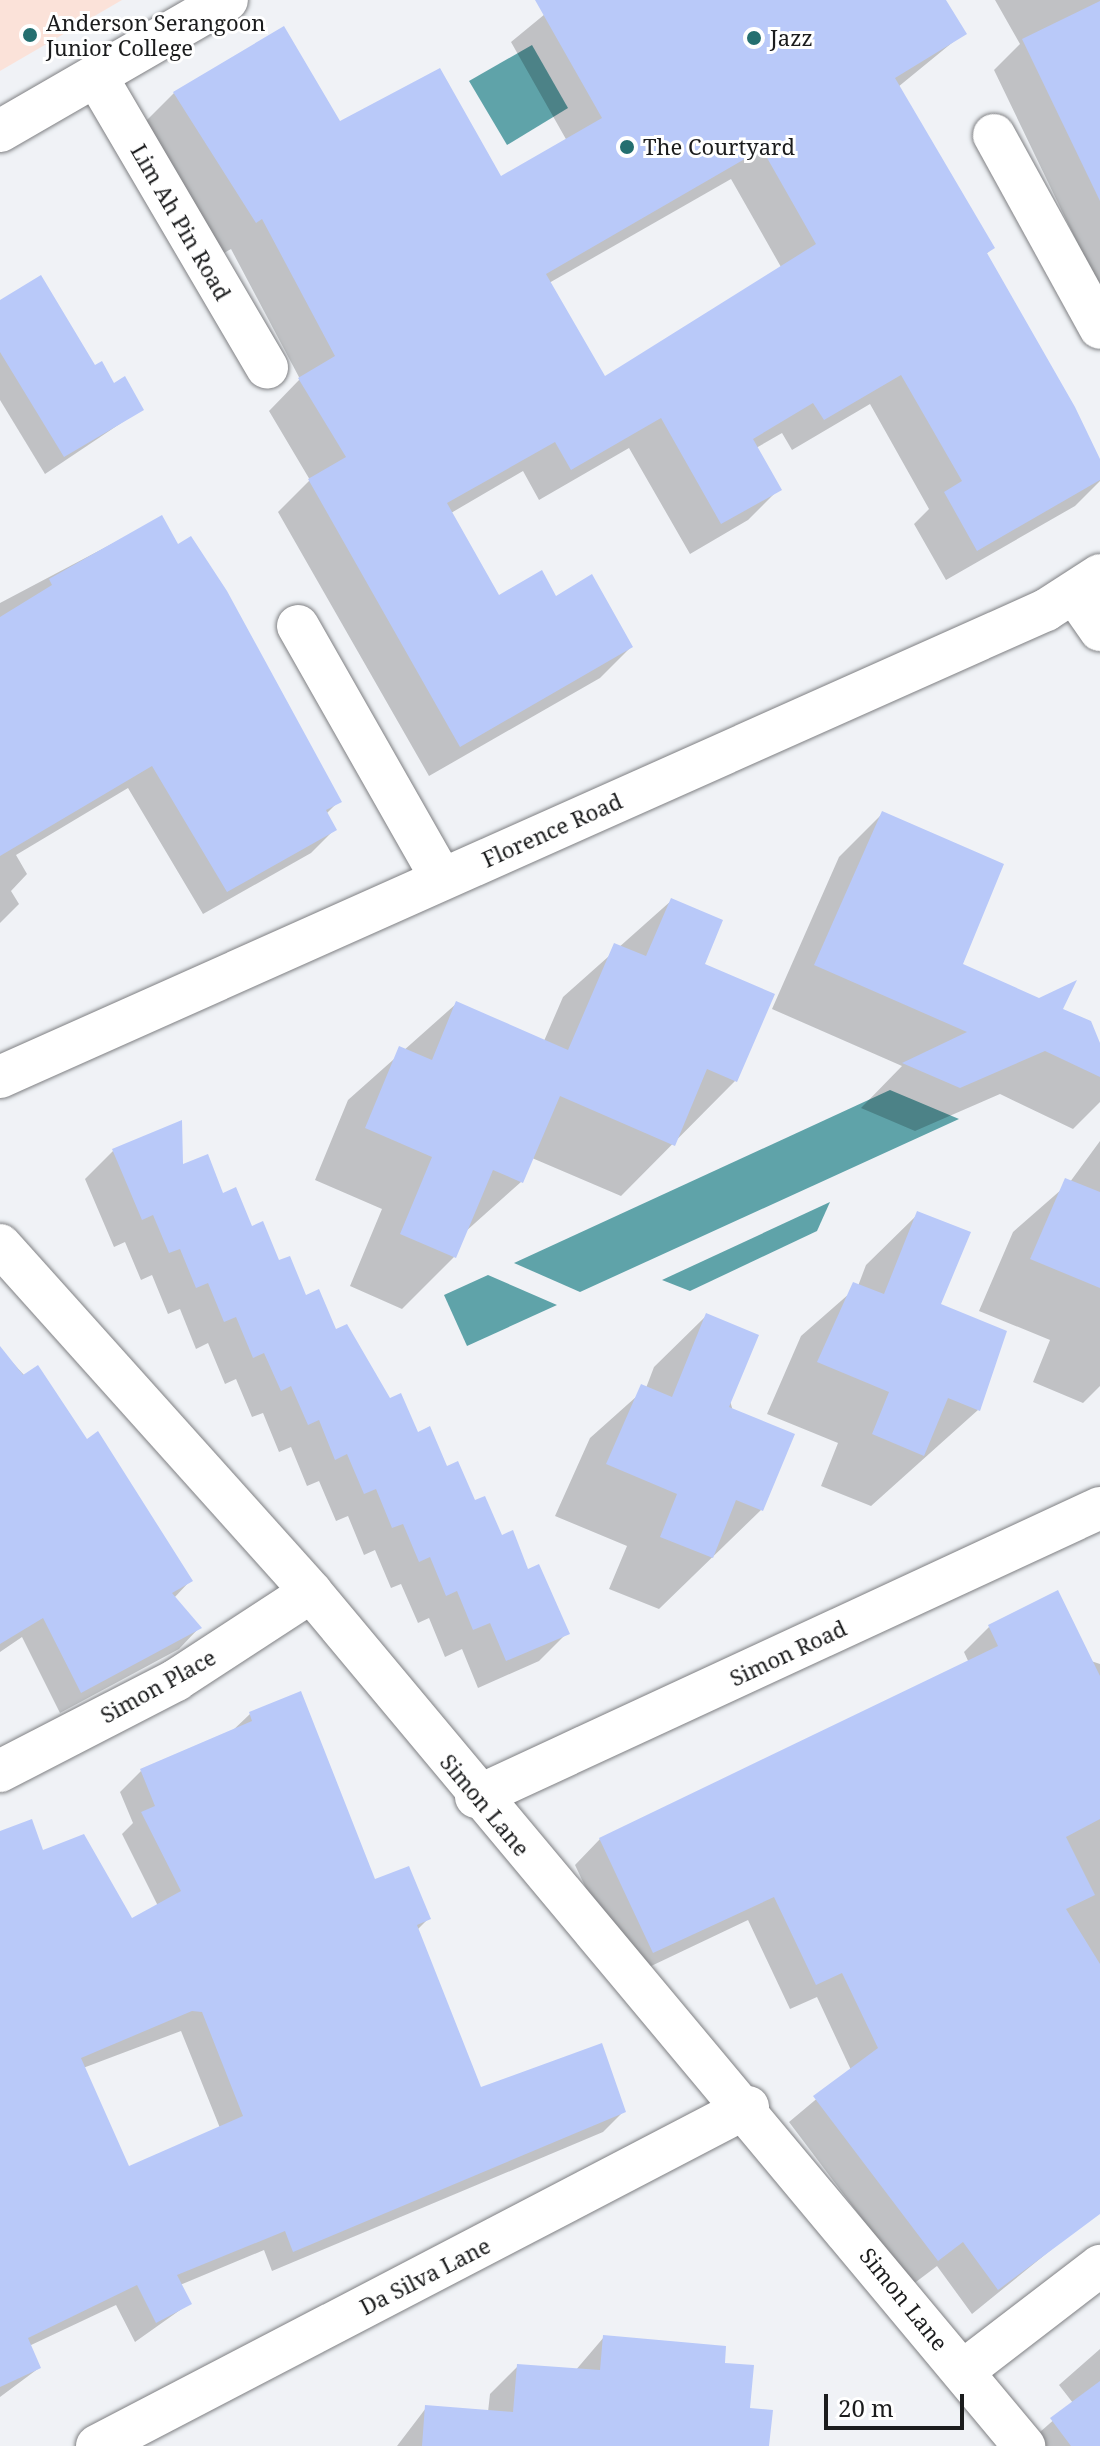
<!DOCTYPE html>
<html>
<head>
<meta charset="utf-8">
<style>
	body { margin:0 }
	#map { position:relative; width:1100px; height:2446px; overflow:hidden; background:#f0f2f6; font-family:"Noto Serif",serif }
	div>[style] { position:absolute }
	.education>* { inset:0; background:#fbe2d9 }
	.water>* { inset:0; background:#5fa3a9 }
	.shadow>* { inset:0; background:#0003 }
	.building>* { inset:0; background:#b9c9f9 }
	.roads { filter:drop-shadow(0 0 2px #7f8083) drop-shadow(0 0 2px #7f8083) }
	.street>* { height:42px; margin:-21px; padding:0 21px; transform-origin:21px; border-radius:21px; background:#fff }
	.dots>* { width:22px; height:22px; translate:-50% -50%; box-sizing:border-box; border:4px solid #fff; border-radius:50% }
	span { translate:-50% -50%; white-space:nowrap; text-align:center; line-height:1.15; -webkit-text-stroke:6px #fff; paint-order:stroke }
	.poi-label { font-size:22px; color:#1b1c1d }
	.left { translate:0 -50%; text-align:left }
	.street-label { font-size:22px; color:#1b1c1d }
	.scale { position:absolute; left:824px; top:2394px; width:140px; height:36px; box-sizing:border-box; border:4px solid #1b1c1d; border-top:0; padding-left:10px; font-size:24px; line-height:28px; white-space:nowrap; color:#1b1c1d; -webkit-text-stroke:6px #fff; paint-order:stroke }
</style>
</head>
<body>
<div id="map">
	<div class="education">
		<div style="clip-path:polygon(0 0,122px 0,0 71px)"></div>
	</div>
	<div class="water">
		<div style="clip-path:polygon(532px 45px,568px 108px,507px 145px,469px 81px)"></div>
		<div style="clip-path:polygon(890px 1090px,959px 1119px,580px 1292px,514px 1263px)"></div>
		<div style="clip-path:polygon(830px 1202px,817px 1231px,690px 1291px,662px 1280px)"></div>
		<div style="clip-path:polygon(488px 1275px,557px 1305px,467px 1346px,444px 1295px)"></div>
	</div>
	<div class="shadow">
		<div style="clip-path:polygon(evenodd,562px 0,944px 0,964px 33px,898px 87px,993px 248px,986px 254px,1100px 463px,1100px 481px,1075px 506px,946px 580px,914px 524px,929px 509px,870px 404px,792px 450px,782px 433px,756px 448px,779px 489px,748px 520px,690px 554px,629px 448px,539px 500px,523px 471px,451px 513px,499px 597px,556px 598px,631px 647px,600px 678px,429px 776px,278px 512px,310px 480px,269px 411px,300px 379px,231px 249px,224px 253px,143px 124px,174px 93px,339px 124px,500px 179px,567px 141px,511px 42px,562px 0,731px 179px,781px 267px,604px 379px,549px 283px,731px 179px)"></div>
		<div style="clip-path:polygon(995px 0,1100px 0,1100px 290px,994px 70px,1020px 44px)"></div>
		<div style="clip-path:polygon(0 302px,94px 368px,142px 409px,45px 474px,0 400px)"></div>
		<div style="clip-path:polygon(161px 518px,339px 801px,326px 814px,335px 829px,311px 853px,203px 914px,128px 788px,16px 855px,27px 874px,11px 891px,19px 904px,0 923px,0 603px)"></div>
		<div style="clip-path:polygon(883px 813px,960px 965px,1061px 1010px,1100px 1048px,1100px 1102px,1073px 1129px,1000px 1094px,915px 1131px,861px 1108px,902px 1066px,772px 1009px,839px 857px)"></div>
		<div style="clip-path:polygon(672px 900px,702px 965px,772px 995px,735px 1081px,621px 1196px,532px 1158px,521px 1182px,465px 1232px,454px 1257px,402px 1309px,350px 1286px,382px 1209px,315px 1180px,348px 1100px,457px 1003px,544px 1041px,563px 997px)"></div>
		<div style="clip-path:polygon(1100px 1141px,1100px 1386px,1083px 1403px,1033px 1382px,1050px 1340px,979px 1311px,1013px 1232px,1070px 1182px)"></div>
		<div style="clip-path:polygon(113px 1151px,181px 1167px,222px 1195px,251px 1228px,527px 1572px,567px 1633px,539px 1661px,478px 1688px,462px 1649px,445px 1657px,429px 1618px,418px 1623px,401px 1584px,391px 1588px,375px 1550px,364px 1555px,348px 1516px,336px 1521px,319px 1481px,307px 1486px,291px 1447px,279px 1452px,263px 1413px,252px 1417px,236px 1379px,225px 1384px,208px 1343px,196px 1349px,180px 1309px,168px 1314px,152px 1275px,141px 1280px,125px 1242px,114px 1247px,85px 1179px)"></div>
		<div style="clip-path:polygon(918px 1214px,939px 1306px,978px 1410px,871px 1506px,821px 1486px,838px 1443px,767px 1414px,801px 1336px,858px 1286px,866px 1265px)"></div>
		<div style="clip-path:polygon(706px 1316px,761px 1510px,659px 1609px,609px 1589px,627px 1546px,555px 1516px,590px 1438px,646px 1388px,654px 1367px)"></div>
		<div style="clip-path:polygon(0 1349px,86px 1442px,190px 1581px,174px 1598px,199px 1628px,179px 1649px,60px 1713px,22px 1637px,0 1652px)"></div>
		<div style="clip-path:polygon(989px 1627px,1100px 1664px,1100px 2210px,972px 2314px,937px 2266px,912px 2285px,789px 2122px,851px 2070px,817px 1997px,790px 2009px,748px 1920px,628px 1977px,575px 1865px,600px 1839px,969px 1663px,964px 1652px)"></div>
		<div style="clip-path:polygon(evenodd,250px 1714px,374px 1882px,428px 1919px,417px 1930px,480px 2090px,624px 2111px,603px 2132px,272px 2271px,264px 2250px,180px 2285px,190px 2303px,135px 2342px,116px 2305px,29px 2346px,39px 2368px,0 2397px,0 1839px,42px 1853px,132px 1920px,158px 1906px,122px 1834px,133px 1823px,120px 1792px,141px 1771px,230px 1733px,250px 1714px,181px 2031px,220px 2128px,128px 2168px,83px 2068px,181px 2031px)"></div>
		<div style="clip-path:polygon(604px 2337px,722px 2365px,767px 2446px,337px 2446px,397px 2446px,426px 2408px,488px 2412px,490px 2394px,518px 2366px,575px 2371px)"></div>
		<div style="clip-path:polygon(1100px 2349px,1100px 2446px,1037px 2446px,1032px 2439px,1073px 2403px,1059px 2385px)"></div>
	</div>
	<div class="building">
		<div style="clip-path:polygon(evenodd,535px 0,946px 0,967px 34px,895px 78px,995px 248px,987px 253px,1075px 407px,1100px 459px,1100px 480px,977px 551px,944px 492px,962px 481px,901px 375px,824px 420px,813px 403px,753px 439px,782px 490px,721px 524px,661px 418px,571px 470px,555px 442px,447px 503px,499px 595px,542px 570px,556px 596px,592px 574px,633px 647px,460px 747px,308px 479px,346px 457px,298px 378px,335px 356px,262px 219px,256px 223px,173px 92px,284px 26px,340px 121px,440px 68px,501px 176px,602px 118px,535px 0,762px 149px,816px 244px,605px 376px,546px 274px,762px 149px)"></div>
		<div style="clip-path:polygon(1100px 1px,1100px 201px,1022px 39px)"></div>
		<div style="clip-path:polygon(41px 275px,95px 365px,102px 361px,114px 383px,125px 376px,144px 410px,64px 457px,0 352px,0 300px)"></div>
		<div style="clip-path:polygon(162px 515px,178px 544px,191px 536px,227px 591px,342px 802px,326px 810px,337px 830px,227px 892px,152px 766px,0 856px,0 617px,52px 585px,49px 579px)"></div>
		<div style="clip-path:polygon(882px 811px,1004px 864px,963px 964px,1039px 998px,1077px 980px,1063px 1009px,1091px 1021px,1100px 1043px,1100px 1077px,1045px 1051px,960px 1088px,902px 1063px,967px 1032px,814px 965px)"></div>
		<div style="clip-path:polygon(671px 898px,723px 920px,705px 964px,775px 994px,737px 1082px,707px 1069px,675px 1146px,560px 1096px,523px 1183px,493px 1170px,456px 1258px,400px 1234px,432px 1157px,365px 1128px,399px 1046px,432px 1060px,456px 1001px,568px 1050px,614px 943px,646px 956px)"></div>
		<div style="clip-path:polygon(182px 1120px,183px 1164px,208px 1154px,223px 1193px,236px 1187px,252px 1226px,263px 1221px,279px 1260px,290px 1256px,306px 1295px,319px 1289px,336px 1329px,347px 1324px,390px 1398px,401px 1393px,418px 1432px,430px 1426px,447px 1466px,458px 1461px,475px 1500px,485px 1496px,502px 1535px,513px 1530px,528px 1569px,539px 1564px,570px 1634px,506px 1661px,490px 1623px,473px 1630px,457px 1591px,446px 1596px,430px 1557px,419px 1562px,403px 1524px,392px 1528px,376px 1489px,364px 1494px,347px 1454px,335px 1460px,319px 1420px,308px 1425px,291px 1386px,281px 1391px,264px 1353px,253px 1358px,236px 1317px,224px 1322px,208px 1283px,196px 1288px,180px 1249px,169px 1253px,153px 1215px,142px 1220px,112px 1149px)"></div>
		<div style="clip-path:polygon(1065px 1178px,1100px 1192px,1100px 1288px,1030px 1259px)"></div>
		<div style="clip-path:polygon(917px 1211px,971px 1232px,941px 1304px,1007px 1331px,980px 1411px,948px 1398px,924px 1456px,872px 1434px,889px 1392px,817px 1362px,853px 1282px,884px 1294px)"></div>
		<div style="clip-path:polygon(706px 1313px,759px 1335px,729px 1407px,795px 1434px,763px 1511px,736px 1500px,713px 1558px,660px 1537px,677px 1494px,606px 1464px,641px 1384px,672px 1397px)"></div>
		<div style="clip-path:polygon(0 1346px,23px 1375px,38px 1365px,87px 1439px,98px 1431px,193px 1581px,172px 1593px,202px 1628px,81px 1693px,43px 1618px,0 1644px)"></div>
		<div style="clip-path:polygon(1058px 1590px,1100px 1676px,1100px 1819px,1066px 1837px,1095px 1895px,1066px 1909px,1100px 1964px,1100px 2214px,998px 2290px,963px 2242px,938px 2261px,813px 2096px,878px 2048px,842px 1973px,816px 1985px,774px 1897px,653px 1953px,599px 1838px,998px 1646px,988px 1625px)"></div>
		<div style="clip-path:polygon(evenodd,301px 1691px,375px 1879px,409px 1866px,431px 1919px,417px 1925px,481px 2087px,602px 2043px,626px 2112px,293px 2252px,285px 2231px,177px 2275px,192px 2304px,156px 2323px,137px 2285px,28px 2338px,41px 2368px,0 2387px,0 1831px,32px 1819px,43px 1850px,84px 1834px,132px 1918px,181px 1891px,141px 1812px,155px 1806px,140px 1769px,252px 1721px,249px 1712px,301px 1691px,192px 2011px,202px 2012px,243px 2116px,129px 2166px,81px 2058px,192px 2011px)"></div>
		<div style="clip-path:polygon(603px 2335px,726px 2346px,725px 2363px,754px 2365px,750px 2408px,773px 2410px,769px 2446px,422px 2446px,425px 2405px,513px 2412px,517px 2364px,600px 2370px)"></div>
		<div style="clip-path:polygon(1100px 2381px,1100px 2446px,1071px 2446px,1050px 2418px)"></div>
	</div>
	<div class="roads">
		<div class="street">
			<div style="left:96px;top:76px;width:338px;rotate:59.6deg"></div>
			<div style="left:0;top:131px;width:262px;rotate:-30deg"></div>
			<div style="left:994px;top:135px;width:220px;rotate:61.2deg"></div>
			<div style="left:1075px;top:594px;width:44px;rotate:55.2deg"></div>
			<div style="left:298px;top:626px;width:290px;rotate:60.4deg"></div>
			<div style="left:0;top:1077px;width:1146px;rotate:-24.06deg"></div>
			<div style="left:1046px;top:610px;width:64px;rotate:-32.9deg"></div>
			<div style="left:0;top:1245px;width:466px;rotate:48.1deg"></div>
			<div style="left:311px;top:1592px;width:1113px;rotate:50.14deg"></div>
			<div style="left:0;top:1771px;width:198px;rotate:-27.3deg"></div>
			<div style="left:176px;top:1680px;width:161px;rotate:-33.1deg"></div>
			<div style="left:476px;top:1797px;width:688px;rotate:-24.85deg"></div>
			<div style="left:963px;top:2371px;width:173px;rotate:-37.5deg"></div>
			<div style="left:97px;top:2446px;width:734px;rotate:-27.51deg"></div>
		</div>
	</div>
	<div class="dots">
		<div style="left:30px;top:35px;background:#246f70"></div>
		<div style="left:754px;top:38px;background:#246f70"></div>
		<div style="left:627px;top:147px;background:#246f70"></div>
	</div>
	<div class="poi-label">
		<span class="left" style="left:46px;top:35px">Anderson Serangoon<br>Junior College</span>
		<span class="left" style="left:770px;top:38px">Jazz</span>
		<span class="left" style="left:643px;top:147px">The Courtyard</span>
	</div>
	<div class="street-label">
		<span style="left:181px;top:222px;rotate:60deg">Lim Ah Pin Road</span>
		<span style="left:552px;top:830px;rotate:-24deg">Florence Road</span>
		<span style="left:788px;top:1653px;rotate:-25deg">Simon Road</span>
		<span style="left:158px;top:1686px;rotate:-29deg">Simon Place</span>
		<span style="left:485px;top:1805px;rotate:50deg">Simon Lane</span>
		<span style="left:425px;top:2276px;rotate:-27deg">Da Silva Lane</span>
		<span style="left:904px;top:2299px;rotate:51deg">Simon Lane</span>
	</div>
	<div class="scale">20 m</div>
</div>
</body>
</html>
